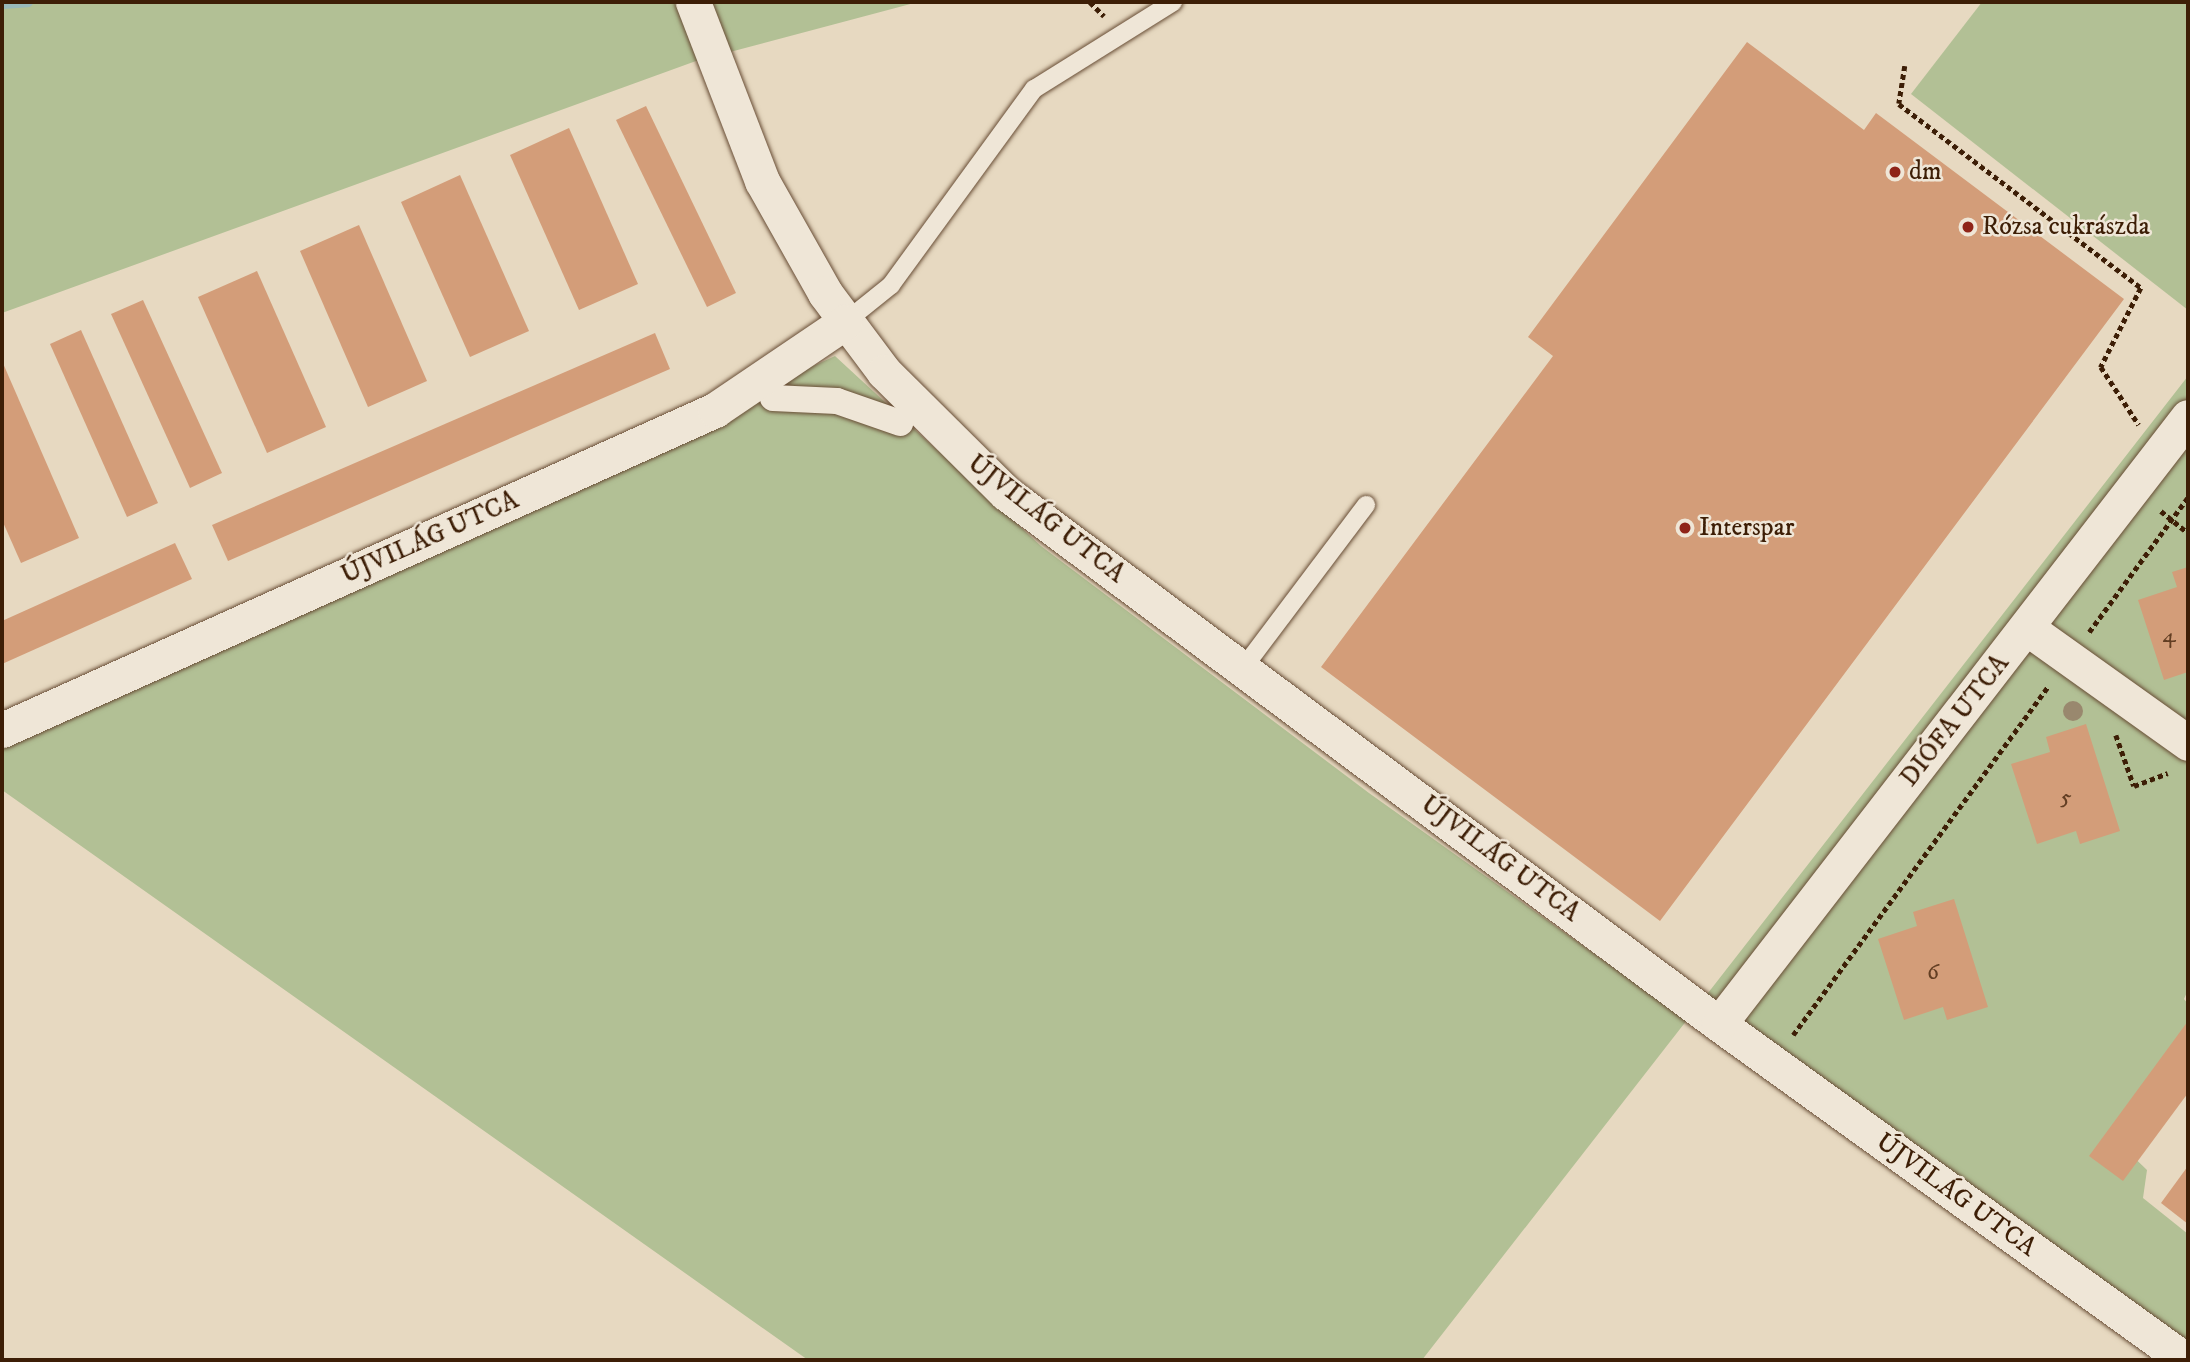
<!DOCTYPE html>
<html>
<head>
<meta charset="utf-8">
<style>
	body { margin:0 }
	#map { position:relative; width:2190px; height:1362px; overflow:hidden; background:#e7d9c1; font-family:"IM FELL DW Pica",serif }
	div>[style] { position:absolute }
	.green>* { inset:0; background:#b2c095 }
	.stream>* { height:10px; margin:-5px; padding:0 5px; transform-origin:5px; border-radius:5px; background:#98b9ba }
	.building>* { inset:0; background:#d39d79 }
	.path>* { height:4.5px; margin-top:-2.25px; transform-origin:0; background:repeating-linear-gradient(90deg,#3d1e06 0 5px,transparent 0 8.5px) }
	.roads { filter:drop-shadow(0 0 2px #684d35) drop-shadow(0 0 2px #684d35) }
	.service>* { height:18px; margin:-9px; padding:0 9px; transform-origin:9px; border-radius:9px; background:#efe6d7 }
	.pedestrian>* { height:26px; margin:-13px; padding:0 13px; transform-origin:13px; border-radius:13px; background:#efe6d7 }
	.minor>* { height:35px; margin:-17.5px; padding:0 17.5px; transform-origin:17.5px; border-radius:17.5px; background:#efe6d7 }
	.trees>* { width:20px; height:20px; margin:-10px; border-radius:50%; background:#99886e }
	.dots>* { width:19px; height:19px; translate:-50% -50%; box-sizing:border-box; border:4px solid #efe6d7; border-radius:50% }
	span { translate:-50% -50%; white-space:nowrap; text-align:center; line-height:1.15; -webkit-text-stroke:5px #efe6d7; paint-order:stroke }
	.number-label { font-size:23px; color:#623e23 }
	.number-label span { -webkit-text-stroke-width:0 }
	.poi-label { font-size:26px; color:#3d1e06 }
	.left { translate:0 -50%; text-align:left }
	.street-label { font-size:26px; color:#3d1e06 }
	.frame { position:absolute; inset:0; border:4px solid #3d1e06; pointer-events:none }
</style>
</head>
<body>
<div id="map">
	<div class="green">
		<div style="clip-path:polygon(2px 2px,918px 2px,696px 61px,2px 313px)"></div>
		<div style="clip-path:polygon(1982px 2px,2188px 2px,2188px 310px,1911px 94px)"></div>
		<div style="clip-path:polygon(835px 356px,1041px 546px,1369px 793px,1687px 1020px,2188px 376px,2188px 990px,2184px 999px,2188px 1004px,2188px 1053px,2120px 1144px,2147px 1170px,2143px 1198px,2188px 1234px,2188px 1360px,1687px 1020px,1422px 1360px,808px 1360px,2px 790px,2px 740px)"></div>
	</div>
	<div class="stream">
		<div style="left:2px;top:4px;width:26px;rotate:-4deg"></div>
	</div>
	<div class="building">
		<div style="clip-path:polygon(1747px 42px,1864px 130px,1876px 113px,2124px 299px,1660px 921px,1321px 667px,1553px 356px,1528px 337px)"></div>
		<div style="clip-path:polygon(646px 106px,736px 293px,707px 307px,616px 120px)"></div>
		<div style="clip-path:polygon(569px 128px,638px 284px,579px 310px,510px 155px)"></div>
		<div style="clip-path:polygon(460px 175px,529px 331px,470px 357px,401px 202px)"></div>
		<div style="clip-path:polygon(359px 225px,427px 381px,368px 407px,300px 251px)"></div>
		<div style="clip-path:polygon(257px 271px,326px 427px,267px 453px,198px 297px)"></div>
		<div style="clip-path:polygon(143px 300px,222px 473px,190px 488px,111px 314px)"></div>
		<div style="clip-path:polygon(81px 330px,158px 503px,127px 517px,50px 344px)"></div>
		<div style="clip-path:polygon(655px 333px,670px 369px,228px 561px,212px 525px)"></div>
		<div style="clip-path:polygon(2px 361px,79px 538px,21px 563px,2px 520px)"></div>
		<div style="clip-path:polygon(175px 543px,192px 579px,2px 664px,2px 621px)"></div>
		<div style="clip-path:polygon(2188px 567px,2188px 672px,2164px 680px,2138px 600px,2177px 587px,2172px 572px)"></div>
		<div style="clip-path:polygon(2086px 724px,2120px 831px,2080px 844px,2076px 831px,2037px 844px,2011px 764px,2050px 752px,2046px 737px)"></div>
		<div style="clip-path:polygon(1954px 899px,1988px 1007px,1947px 1020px,1943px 1007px,1904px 1020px,1878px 939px,1917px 926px,1913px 912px)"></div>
		<div style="clip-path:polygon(2188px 1021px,2188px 1093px,2123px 1181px,2089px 1156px)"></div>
		<div style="clip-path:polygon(2188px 1166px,2188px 1224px,2161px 1203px)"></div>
	</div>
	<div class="path">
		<div style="left:1090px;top:2px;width:20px;rotate:45deg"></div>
		<div style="left:1905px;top:66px;width:38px;rotate:99deg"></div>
		<div style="left:1899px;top:104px;width:304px;rotate:37.2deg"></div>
		<div style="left:2141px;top:288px;width:89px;rotate:116.9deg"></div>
		<div style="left:2101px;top:367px;width:69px;rotate:56.8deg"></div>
		<div style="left:2161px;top:511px;width:35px;rotate:39deg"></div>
		<div style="left:2089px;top:632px;width:167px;rotate:-53.7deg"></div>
		<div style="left:2116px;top:735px;width:54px;rotate:70.6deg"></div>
		<div style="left:2134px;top:786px;width:36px;rotate:-21deg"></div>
		<div style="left:1793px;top:1035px;width:431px;rotate:-53.8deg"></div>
	</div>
	<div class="roads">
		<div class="service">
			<div style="left:845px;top:322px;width:59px;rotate:-38.8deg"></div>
			<div style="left:891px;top:285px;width:243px;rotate:-53.9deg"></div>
			<div style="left:1034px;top:89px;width:164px;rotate:-32deg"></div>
			<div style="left:1244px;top:667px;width:203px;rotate:-53deg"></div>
		</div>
		<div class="pedestrian">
			<div style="left:773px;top:398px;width:64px;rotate:2.7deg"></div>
			<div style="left:837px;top:401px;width:67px;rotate:19.2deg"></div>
		</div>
		<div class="minor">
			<div style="left:693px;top:2px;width:192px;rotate:68.9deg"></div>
			<div style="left:762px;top:181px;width:129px;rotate:60.6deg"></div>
			<div style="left:825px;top:293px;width:99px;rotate:53.2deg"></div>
			<div style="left:884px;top:372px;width:172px;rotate:44.8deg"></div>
			<div style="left:1006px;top:493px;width:889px;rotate:36.68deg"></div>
			<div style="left:1719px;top:1024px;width:575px;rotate:35.79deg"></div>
			<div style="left:2027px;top:628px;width:198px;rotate:35.5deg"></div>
			<div style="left:2px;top:730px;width:782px;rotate:-24.17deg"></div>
			<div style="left:715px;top:410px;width:157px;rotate:-34.1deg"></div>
			<div style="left:1719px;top:1024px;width:767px;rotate:-52.31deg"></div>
		</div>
	</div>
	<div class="trees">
		<div style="left:2073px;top:711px"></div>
	</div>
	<div class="dots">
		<div style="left:1895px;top:172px;background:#8f2418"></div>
		<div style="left:1968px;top:227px;background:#8f2418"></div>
		<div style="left:1685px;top:528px;background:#8f2418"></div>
	</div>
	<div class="number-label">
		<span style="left:2169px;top:636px">4</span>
		<span style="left:2066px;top:798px">5</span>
		<span style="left:1933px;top:973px">6</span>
	</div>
	<div class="poi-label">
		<span class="left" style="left:1909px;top:172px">dm</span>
		<span class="left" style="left:1982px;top:227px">Rózsa cukrászda</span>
		<span class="left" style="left:1699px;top:528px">Interspar</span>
	</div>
	<div class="street-label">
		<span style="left:1046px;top:519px;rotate:38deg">ÚJVILÁG UTCA</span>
		<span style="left:430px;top:538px;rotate:-24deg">ÚJVILÁG UTCA</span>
		<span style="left:1955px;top:721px;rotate:-52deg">DIÓFA UTCA</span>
		<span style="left:1500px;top:859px;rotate:37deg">ÚJVILÁG UTCA</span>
		<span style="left:1956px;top:1195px;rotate:36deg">ÚJVILÁG UTCA</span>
	</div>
	<div class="frame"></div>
</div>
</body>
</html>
